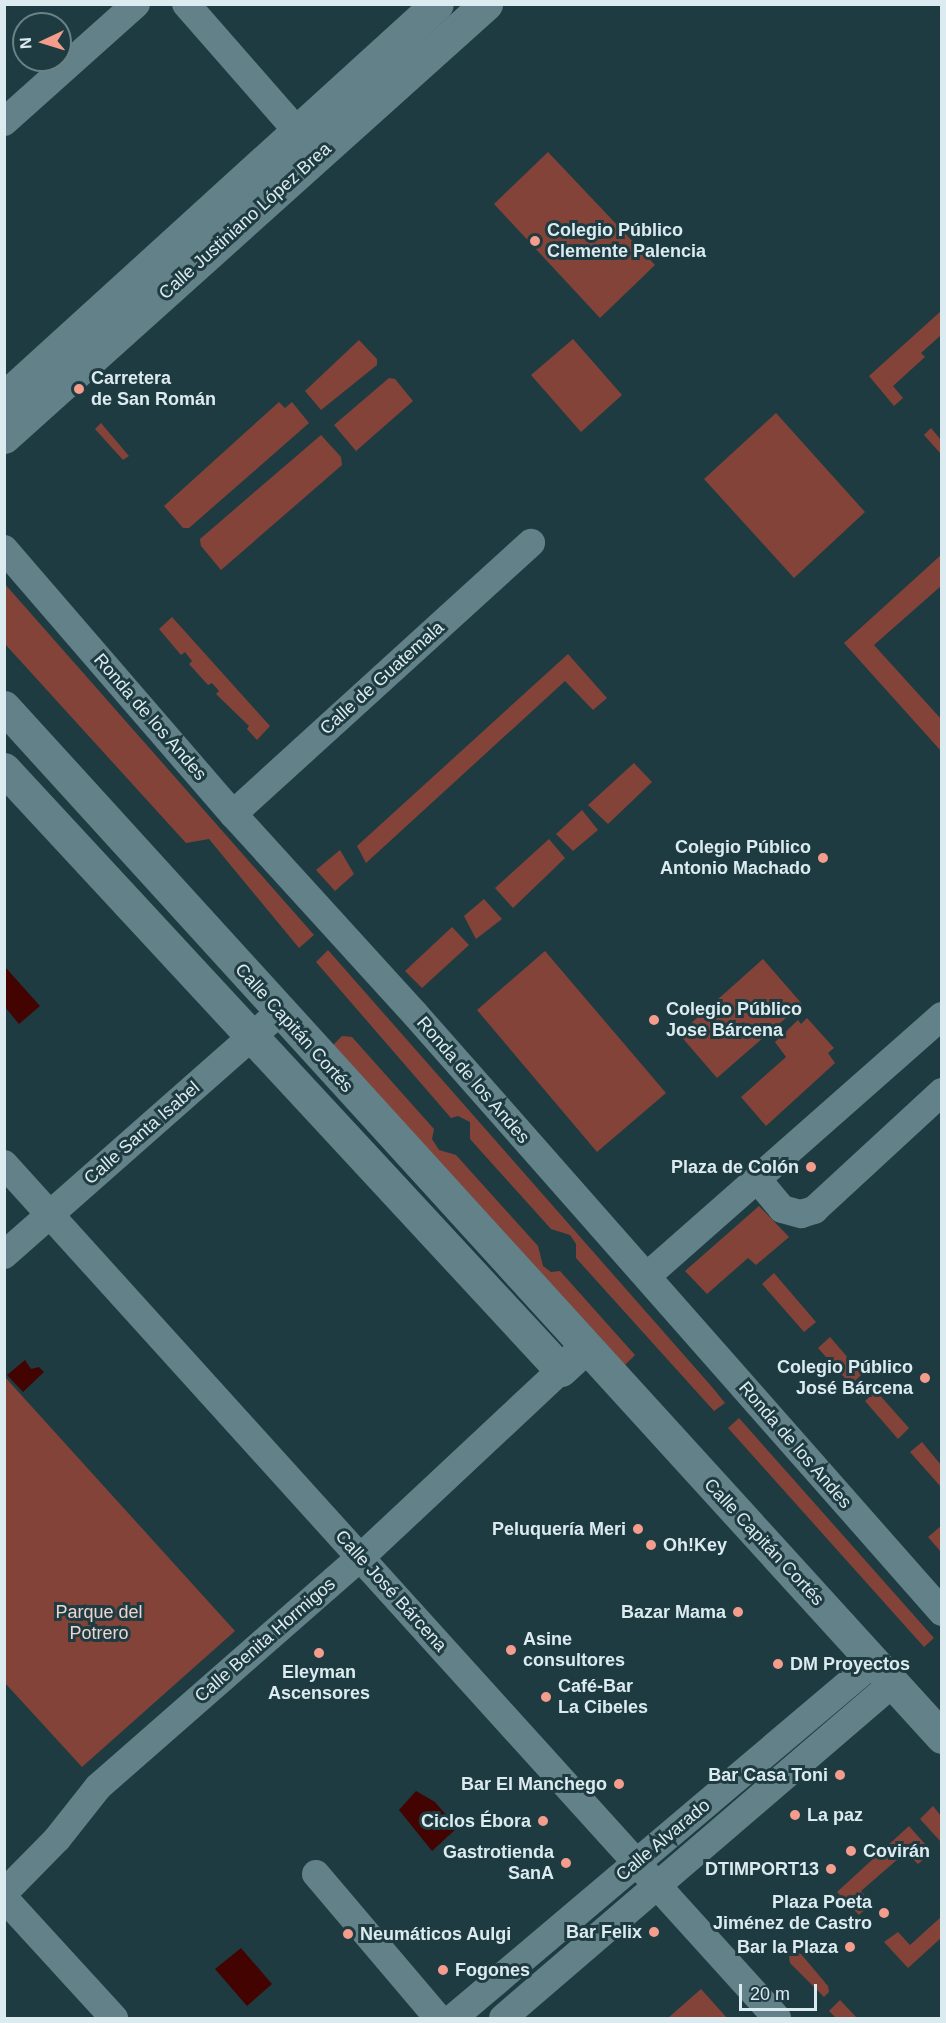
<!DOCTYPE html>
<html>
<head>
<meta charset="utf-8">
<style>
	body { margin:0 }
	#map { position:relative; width:946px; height:2023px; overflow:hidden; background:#1f3b42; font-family:Helvetica,sans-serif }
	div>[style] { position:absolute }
	.green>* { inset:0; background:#844338 }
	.water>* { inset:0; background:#430300 }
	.street>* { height:28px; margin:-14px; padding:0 14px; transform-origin:14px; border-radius:14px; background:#638188 }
	.secondary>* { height:33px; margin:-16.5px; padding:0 16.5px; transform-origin:16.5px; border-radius:16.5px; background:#638188 }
	.dots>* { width:16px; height:16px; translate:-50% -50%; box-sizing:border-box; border:3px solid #1f3b42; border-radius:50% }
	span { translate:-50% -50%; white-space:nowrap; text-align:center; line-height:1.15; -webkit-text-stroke:6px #1f3b42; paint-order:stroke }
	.street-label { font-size:18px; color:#dbebef }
	.poi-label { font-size:18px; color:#dbebef; font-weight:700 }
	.left { translate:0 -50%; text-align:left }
	.right { translate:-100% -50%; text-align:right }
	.park-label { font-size:18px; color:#eed4cf }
	.frame { position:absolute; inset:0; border:6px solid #dbebef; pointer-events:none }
	.north { position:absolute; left:12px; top:12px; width:60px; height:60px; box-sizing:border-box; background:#1f3b42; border:2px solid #6a8187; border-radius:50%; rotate:266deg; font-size:16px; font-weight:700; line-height:24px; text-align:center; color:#dbebef }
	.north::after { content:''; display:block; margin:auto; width:21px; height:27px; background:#f49d8d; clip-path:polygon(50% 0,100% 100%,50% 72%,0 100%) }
	.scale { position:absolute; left:739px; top:1984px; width:78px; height:27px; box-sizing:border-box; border:3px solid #dbebef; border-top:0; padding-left:8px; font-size:18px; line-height:21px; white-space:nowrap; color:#dbebef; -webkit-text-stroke:4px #1f3b42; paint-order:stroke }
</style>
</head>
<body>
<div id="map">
	<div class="green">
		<div style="clip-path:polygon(548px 152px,655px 265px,600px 318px,494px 204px)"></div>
		<div style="clip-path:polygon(941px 311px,941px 335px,921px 353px,925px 357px,893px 386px,903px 398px,894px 406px,869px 376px)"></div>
		<div style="clip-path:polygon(573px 339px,622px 395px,581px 432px,531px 375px)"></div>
		<div style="clip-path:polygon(359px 340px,377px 359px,377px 365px,321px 410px,305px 391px)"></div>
		<div style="clip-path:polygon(389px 378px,395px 379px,413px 401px,356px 451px,334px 425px)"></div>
		<div style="clip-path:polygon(279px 402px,285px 408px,292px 402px,309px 423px,189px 528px,183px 528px,164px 506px)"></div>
		<div style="clip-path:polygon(776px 413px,865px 512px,794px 578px,704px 479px)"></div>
		<div style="clip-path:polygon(101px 423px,129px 456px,123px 460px,95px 429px)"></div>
		<div style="clip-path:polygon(931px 428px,941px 440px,941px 454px,924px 435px)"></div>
		<div style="clip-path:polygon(321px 435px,341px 457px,342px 465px,221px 570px,201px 546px,200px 539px)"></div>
		<div style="clip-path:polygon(941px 555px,941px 586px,874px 645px,941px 719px,941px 751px,844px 643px)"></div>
		<div style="clip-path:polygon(4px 583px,314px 935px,299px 948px,209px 839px,186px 843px,5px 644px)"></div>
		<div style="clip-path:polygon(172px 617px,270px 726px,257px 740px,247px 729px,249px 726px,216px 694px,219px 691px,212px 683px,208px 685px,189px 664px,192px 661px,185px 652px,181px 655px,159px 629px)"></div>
		<div style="clip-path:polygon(568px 654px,607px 698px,593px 710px,565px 681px,366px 863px,357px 846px)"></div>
		<div style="clip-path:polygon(634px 763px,652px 782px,608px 824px,588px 805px)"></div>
		<div style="clip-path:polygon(582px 810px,598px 830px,573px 851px,556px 834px)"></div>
		<div style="clip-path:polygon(549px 839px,565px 858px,513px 908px,495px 888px)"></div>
		<div style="clip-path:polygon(340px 850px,354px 874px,335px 891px,316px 870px)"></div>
		<div style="clip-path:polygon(484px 899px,502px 919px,476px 939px,464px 916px)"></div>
		<div style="clip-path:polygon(452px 927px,469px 945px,422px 988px,405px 971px)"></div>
		<div style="clip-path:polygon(328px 950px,712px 1387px,725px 1403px,714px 1411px,576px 1258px,576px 1244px,570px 1235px,551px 1229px,470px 1139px,470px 1122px,458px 1116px,451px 1118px,316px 962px)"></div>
		<div style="clip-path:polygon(545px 951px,666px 1093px,597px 1152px,477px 1010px)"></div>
		<div style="clip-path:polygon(763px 959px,802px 1004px,717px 1078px,679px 1034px)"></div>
		<div style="clip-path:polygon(807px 1018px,834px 1048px,828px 1053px,835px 1063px,766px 1126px,741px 1097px,786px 1057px,775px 1042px,798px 1020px,801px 1024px)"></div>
		<div style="clip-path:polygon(342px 1036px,352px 1037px,434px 1129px,432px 1139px,439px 1150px,456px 1155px,538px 1246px,543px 1266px,551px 1272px,560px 1271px,635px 1355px,625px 1365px,333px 1045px)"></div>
		<div style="clip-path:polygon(759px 1206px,789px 1237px,756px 1265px,748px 1258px,707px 1294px,685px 1271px)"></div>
		<div style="clip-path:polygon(774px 1273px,816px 1322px,804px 1332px,762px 1284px)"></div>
		<div style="clip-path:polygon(830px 1337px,862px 1374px,851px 1385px,818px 1348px)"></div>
		<div style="clip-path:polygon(4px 1376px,235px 1631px,82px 1767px,5px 1683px)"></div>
		<div style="clip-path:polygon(876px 1391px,909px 1428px,898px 1439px,865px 1401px)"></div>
		<div style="clip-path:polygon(739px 1418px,934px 1638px,924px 1647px,728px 1428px)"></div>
		<div style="clip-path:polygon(922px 1442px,941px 1465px,941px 1487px,910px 1452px)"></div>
		<div style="clip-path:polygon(941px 1526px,941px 1552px,928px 1537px)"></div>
		<div style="clip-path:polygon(933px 1806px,941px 1816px,941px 1842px,920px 1819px)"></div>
		<div style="clip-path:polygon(909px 1826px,932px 1852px,918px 1864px,906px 1852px,861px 1891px,872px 1903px,859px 1915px,837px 1892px)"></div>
		<div style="clip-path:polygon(941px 1917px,941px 1938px,908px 1968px,884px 1942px,898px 1932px,910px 1945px)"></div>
		<div style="clip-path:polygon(795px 1952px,801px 1954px,828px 1986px,829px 1992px,824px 1997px,790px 1963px,789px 1957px)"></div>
		<div style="clip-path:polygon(701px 1989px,727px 2018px,668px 2018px)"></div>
		<div style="clip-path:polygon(840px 2000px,857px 2018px,836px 2018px,829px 2011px)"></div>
	</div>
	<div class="water">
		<div style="clip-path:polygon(6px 968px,40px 1006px,19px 1024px,5px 1007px)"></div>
		<div style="clip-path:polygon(25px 1360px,31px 1369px,39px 1367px,44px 1372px,23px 1392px,7px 1375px)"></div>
		<div style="clip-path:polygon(416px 1791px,435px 1802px,457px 1828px,432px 1851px,399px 1810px)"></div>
		<div style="clip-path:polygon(241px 1948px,272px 1984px,247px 2006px,215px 1969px)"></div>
	</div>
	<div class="street">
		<div style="left:186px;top:4px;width:170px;rotate:48.8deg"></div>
		<div style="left:4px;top:122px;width:177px;rotate:-41.8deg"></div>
		<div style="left:4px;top:549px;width:350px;rotate:49.2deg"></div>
		<div style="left:233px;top:814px;width:270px;rotate:47.7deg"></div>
		<div style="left:415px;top:1014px;width:797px;rotate:48.61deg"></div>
		<div style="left:233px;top:814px;width:403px;rotate:-42.3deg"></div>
		<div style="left:4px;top:1164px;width:1152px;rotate:47.85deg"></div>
		<div style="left:757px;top:1179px;width:39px;rotate:50deg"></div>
		<div style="left:782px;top:1209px;width:20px;rotate:15deg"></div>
		<div style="left:801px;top:1214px;width:14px;rotate:-17deg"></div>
		<div style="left:814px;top:1210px;width:174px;rotate:-42.7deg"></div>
		<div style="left:4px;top:1255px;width:368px;rotate:-41.4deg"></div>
		<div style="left:647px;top:1276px;width:393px;rotate:-41.4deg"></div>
		<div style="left:316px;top:1874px;width:189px;rotate:49.7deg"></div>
		<div style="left:4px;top:1893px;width:76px;rotate:-45.5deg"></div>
		<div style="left:57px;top:1839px;width:66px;rotate:-51.7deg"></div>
		<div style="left:98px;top:1787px;width:348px;rotate:-41.2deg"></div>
		<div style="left:360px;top:1558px;width:275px;rotate:-43.1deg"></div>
		<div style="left:4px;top:1898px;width:163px;rotate:47.5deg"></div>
		<div style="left:453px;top:2018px;width:551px;rotate:-40.22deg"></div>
		<div style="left:503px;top:2018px;width:514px;rotate:-40.66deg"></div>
	</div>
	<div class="secondary">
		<div style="left:4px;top:398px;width:585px;rotate:-42.3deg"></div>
		<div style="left:4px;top:437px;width:648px;rotate:-41.93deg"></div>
		<div style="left:4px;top:707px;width:1393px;rotate:47.68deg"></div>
		<div style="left:4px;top:769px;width:819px;rotate:47.18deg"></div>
		<div style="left:561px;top:1370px;width:34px;rotate:-43deg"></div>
	</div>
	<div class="dots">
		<div style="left:535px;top:241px;background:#f49d8d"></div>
		<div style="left:79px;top:389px;background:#f49d8d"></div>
		<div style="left:823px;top:858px;background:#f49d8d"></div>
		<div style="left:654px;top:1020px;background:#f49d8d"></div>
		<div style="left:811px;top:1167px;background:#f49d8d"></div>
		<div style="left:925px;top:1378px;background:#f49d8d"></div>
		<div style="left:638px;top:1529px;background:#f49d8d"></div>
		<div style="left:651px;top:1545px;background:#f49d8d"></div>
		<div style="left:738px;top:1612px;background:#f49d8d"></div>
		<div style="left:511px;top:1650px;background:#f49d8d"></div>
		<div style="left:319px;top:1653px;background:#f49d8d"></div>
		<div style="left:778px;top:1664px;background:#f49d8d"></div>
		<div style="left:546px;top:1697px;background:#f49d8d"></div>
		<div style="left:840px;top:1775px;background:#f49d8d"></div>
		<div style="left:619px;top:1784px;background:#f49d8d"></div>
		<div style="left:795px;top:1815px;background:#f49d8d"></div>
		<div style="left:543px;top:1821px;background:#f49d8d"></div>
		<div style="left:851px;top:1851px;background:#f49d8d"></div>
		<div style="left:566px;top:1863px;background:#f49d8d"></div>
		<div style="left:831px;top:1869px;background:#f49d8d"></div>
		<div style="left:884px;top:1913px;background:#f49d8d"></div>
		<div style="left:654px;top:1932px;background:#f49d8d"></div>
		<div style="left:348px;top:1934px;background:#f49d8d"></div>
		<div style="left:850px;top:1947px;background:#f49d8d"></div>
		<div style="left:443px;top:1970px;background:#f49d8d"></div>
	</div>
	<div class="street-label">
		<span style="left:245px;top:221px;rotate:-42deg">Calle Justiniano López Brea</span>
		<span style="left:382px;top:678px;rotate:-42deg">Calle de Guatemala</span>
		<span style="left:150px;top:717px;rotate:49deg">Ronda de los Andes</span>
		<span style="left:294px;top:1028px;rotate:48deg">Calle Capitán Cortés</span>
		<span style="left:473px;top:1080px;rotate:49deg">Ronda de los Andes</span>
		<span style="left:142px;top:1133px;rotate:-41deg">Calle Santa Isabel</span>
		<span style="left:795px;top:1445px;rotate:49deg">Ronda de los Andes</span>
		<span style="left:764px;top:1542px;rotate:47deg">Calle Capitán Cortés</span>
		<span style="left:391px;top:1591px;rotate:48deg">Calle José Bárcena</span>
		<span style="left:265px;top:1640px;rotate:-41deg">Calle Benita Hormigos</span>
		<span style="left:663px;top:1840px;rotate:-40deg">Calle Alvarado</span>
	</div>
	<div class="poi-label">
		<span class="left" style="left:547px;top:241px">Colegio Público<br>Clemente Palencia</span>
		<span class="left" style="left:91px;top:389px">Carretera<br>de San Román</span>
		<span class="right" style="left:811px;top:858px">Colegio Público<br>Antonio Machado</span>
		<span class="left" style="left:666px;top:1020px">Colegio Público<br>Jose Bárcena</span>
		<span class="right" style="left:799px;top:1167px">Plaza de Colón</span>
		<span class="right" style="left:913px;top:1378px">Colegio Público<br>José Bárcena</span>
		<span class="right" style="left:626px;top:1529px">Peluquería Meri</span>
		<span class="left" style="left:663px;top:1545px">Oh!Key</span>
		<span class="right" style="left:726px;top:1612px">Bazar Mama</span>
		<span class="left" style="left:523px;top:1650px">Asine<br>consultores</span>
		<span class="left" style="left:790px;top:1664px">DM Proyectos</span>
		<span style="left:319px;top:1683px">Eleyman<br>Ascensores</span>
		<span class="left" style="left:558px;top:1697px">Café-Bar<br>La Cibeles</span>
		<span class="right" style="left:828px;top:1775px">Bar Casa Toni</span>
		<span class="right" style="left:607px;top:1784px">Bar El Manchego</span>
		<span class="left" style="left:807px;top:1815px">La paz</span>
		<span class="right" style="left:531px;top:1821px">Ciclos Ébora</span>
		<span class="left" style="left:863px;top:1851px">Covirán</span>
		<span class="right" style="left:554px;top:1863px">Gastrotienda<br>SanA</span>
		<span class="right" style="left:819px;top:1869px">DTIMPORT13</span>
		<span class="right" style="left:872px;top:1913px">Plaza Poeta<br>Jiménez de Castro</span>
		<span class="right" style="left:642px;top:1932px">Bar Felix</span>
		<span class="left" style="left:360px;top:1934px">Neumáticos Aulgi</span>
		<span class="right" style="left:838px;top:1947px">Bar la Plaza</span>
		<span class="left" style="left:455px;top:1970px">Fogones</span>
	</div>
	<div class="park-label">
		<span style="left:99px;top:1623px">Parque del<br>Potrero</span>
	</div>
	<div class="frame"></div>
	<div class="north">N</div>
	<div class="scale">20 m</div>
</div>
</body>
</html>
